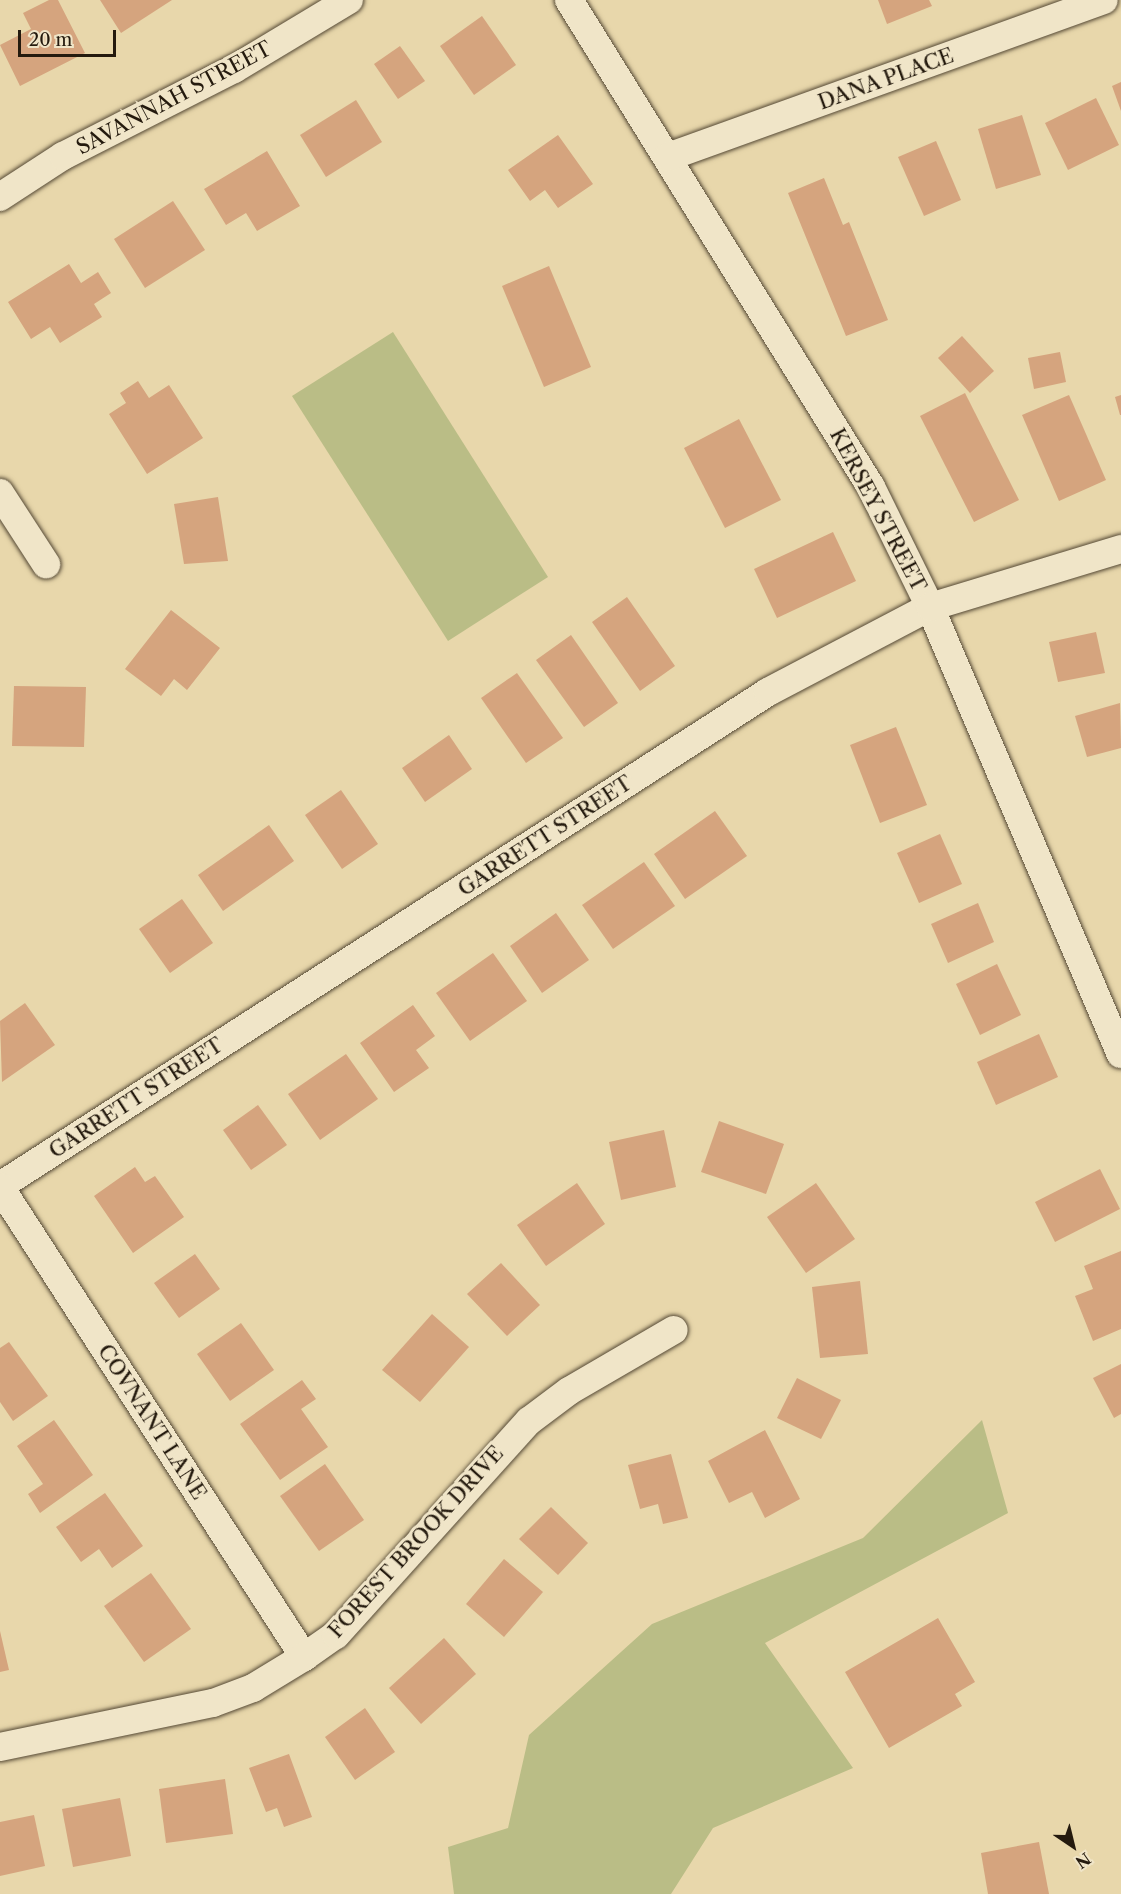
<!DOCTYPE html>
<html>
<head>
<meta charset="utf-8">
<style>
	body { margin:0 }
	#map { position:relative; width:1121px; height:1894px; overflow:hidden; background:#e8d7ab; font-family:"Libre Caslon Text",serif }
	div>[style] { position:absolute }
	.green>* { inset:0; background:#babd86 }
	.building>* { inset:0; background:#d5a47e }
	.roads { filter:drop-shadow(0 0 2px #554935) drop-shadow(0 0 2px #554935) }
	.minor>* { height:28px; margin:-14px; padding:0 14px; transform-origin:14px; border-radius:14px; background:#f0e5c8 }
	span { translate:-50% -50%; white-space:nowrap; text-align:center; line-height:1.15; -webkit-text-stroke:6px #f0e5c8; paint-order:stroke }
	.street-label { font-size:21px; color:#241a0e }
	.north { position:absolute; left:1043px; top:1816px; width:60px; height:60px; -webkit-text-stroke:4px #f0e5c8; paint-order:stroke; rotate:145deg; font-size:16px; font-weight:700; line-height:24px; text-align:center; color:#241a0e }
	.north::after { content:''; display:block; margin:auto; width:21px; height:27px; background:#241a0e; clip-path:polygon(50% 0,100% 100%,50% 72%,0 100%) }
	.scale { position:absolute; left:18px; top:30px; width:98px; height:27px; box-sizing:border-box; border:3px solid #241a0e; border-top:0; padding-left:8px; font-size:18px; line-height:21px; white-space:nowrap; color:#241a0e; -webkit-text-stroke:4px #f0e5c8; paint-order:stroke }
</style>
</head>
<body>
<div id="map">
	<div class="green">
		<div style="clip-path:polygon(393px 332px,548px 577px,448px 641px,292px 396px)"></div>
		<div style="clip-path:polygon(982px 1420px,1008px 1513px,765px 1643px,853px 1768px,713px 1828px,671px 1894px,454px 1894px,448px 1847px,508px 1828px,529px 1735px,652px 1624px,863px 1538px)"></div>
	</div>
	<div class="building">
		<div style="clip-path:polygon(49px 0,58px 0,85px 53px,20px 86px,0 45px,31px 29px,23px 13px)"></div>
		<div style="clip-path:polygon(100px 0,172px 0,121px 33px)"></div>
		<div style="clip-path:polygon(878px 0,929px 0,932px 6px,887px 24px)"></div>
		<div style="clip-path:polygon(482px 16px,516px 65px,474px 95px,440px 46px)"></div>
		<div style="clip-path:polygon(400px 46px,425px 81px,398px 99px,374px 64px)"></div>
		<div style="clip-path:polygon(1121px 82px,1121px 111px,1112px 86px)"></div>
		<div style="clip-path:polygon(1096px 98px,1119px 145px,1068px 170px,1045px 123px)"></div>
		<div style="clip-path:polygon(356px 100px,382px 142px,326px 177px,300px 135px)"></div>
		<div style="clip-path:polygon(1022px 115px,1041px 175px,996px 189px,978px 129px)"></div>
		<div style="clip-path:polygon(558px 135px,593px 184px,558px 208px,545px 190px,530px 201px,508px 170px)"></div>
		<div style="clip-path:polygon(936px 141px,961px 200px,924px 216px,898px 157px)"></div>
		<div style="clip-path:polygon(267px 151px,300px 206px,257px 231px,246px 213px,226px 225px,204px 189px)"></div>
		<div style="clip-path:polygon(824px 178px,843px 225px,849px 222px,888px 320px,846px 336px,788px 193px)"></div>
		<div style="clip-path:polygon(173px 201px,205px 250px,145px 288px,114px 239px)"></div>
		<div style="clip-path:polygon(69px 264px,81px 283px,98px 272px,111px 293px,94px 304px,102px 317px,60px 343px,50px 327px,31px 339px,8px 302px)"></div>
		<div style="clip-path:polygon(549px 266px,591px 367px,544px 387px,502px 286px)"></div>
		<div style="clip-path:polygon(962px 336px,994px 371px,970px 393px,938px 358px)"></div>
		<div style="clip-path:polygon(1060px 352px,1066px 382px,1034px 389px,1028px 358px)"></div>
		<div style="clip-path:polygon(138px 381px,149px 398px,169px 385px,203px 438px,147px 474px,109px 414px,126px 403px,120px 393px)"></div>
		<div style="clip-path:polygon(965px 393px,1019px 500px,974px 522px,920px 416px)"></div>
		<div style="clip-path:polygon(1069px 395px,1106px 480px,1059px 501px,1022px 415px)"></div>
		<div style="clip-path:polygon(1121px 395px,1121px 415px,1120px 415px,1115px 397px)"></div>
		<div style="clip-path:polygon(739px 419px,781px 500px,725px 528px,684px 448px)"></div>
		<div style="clip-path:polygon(218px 497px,228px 561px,184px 564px,174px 504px)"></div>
		<div style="clip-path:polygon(833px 532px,856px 581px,777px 618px,754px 569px)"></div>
		<div style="clip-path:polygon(627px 597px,675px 666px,640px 691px,592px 622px)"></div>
		<div style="clip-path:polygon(171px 610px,220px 648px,187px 690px,174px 679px,161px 696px,125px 669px)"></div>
		<div style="clip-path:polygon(1096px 632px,1105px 673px,1058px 682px,1049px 642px)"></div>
		<div style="clip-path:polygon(571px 635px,618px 703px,584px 727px,536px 660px)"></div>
		<div style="clip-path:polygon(517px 673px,563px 738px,526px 763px,481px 698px)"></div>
		<div style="clip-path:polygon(14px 686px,86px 687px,84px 747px,12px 746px)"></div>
		<div style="clip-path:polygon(1120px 703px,1121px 748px,1087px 757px,1075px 716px)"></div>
		<div style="clip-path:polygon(896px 727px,927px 805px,880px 823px,850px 745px)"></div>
		<div style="clip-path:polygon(449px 735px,472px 769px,425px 802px,402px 768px)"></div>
		<div style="clip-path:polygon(341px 790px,378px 844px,342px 869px,305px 815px)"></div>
		<div style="clip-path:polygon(715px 811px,747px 856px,685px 899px,654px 854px)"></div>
		<div style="clip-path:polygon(269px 825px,294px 861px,223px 911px,198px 875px)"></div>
		<div style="clip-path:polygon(940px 834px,962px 884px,919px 903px,897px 853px)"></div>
		<div style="clip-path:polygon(644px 862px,675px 906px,613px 949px,582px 905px)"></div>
		<div style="clip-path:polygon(182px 899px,213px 943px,170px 973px,139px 929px)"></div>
		<div style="clip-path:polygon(978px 903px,994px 942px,948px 963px,931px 924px)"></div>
		<div style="clip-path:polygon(556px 913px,589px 960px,542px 993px,510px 946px)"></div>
		<div style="clip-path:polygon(493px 953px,527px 1001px,470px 1041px,436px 993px)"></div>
		<div style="clip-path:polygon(997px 964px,1021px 1015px,980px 1035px,956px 984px)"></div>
		<div style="clip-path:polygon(25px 1003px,55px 1045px,2px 1082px,0 1021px)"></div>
		<div style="clip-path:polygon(413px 1005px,435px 1036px,416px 1050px,429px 1068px,394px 1092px,360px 1043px)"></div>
		<div style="clip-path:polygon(1039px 1034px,1058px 1077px,996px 1105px,977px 1062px)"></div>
		<div style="clip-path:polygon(346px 1054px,378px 1099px,320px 1140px,288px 1094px)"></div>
		<div style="clip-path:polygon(258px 1105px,287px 1145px,251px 1170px,223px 1130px)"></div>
		<div style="clip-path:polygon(719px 1121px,784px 1144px,766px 1194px,701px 1172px)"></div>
		<div style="clip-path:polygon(664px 1130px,676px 1187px,621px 1200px,609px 1142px)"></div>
		<div style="clip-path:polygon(135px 1167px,145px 1182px,155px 1176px,184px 1217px,133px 1253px,94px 1196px)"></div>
		<div style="clip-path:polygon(1100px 1169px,1120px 1209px,1055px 1242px,1035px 1202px)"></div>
		<div style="clip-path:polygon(577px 1183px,605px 1224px,546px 1266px,517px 1225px)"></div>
		<div style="clip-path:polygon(816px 1183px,855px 1239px,806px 1273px,767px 1217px)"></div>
		<div style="clip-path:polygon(1121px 1251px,1121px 1329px,1093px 1341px,1075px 1296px,1093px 1289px,1084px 1266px)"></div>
		<div style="clip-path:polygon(195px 1254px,220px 1289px,179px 1318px,154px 1283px)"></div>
		<div style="clip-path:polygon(501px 1263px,540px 1305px,507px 1336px,467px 1294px)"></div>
		<div style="clip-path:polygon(860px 1281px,868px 1354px,820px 1358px,812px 1287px)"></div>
		<div style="clip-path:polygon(432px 1314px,469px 1347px,420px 1402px,382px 1370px)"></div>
		<div style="clip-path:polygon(241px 1323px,274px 1370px,230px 1401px,197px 1354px)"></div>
		<div style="clip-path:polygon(9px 1342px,48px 1396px,13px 1421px,0 1402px,0 1348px)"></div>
		<div style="clip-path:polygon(1121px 1364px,1121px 1414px,1114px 1418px,1093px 1378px)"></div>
		<div style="clip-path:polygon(797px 1378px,841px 1400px,821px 1439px,777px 1418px)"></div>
		<div style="clip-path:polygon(302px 1380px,316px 1399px,301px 1409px,328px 1447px,280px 1480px,240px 1424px)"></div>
		<div style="clip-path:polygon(54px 1420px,93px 1475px,40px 1513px,28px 1494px,43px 1484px,17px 1446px)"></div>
		<div style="clip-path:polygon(765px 1430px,800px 1499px,765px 1518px,752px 1492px,729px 1503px,708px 1461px)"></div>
		<div style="clip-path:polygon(671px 1454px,688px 1518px,663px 1524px,658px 1504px,640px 1509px,628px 1465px)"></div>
		<div style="clip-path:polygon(325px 1464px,364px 1520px,319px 1551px,280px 1496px)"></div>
		<div style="clip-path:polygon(105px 1493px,143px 1546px,112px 1568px,99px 1549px,81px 1562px,56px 1527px)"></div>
		<div style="clip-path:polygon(551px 1507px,588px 1543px,558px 1575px,519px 1539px)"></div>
		<div style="clip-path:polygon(504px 1559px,543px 1592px,504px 1637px,466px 1604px)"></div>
		<div style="clip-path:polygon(151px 1573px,191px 1629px,144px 1662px,104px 1606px)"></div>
		<div style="clip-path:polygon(938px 1618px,975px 1682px,955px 1694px,962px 1706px,889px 1748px,845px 1672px)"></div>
		<div style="clip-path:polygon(0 1631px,9px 1670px,0 1672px)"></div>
		<div style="clip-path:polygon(444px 1638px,476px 1674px,421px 1724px,389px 1688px)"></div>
		<div style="clip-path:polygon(365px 1708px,395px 1752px,355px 1780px,325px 1737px)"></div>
		<div style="clip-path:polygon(289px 1754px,312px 1817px,284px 1827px,277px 1808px,266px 1812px,249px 1768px)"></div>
		<div style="clip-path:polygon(225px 1779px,233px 1834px,166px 1843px,159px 1789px)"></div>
		<div style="clip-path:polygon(120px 1798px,131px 1856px,73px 1867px,62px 1809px)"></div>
		<div style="clip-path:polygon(34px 1815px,45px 1866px,0 1876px,0 1822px)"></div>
		<div style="clip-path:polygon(1039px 1842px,1049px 1894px,988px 1894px,981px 1853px)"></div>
	</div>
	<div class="roads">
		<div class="minor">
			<div style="left:569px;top:0;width:573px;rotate:58.2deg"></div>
			<div style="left:871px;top:487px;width:134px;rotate:63.8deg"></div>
			<div style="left:930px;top:607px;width:486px;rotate:66.9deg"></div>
			<div style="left:668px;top:157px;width:463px;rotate:-19.8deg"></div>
			<div style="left:0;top:197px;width:75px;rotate:-33.1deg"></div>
			<div style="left:63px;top:156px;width:192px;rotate:-27deg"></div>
			<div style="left:234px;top:69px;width:134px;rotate:-31deg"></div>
			<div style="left:0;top:493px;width:85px;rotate:57.1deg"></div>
			<div style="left:0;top:1186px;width:913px;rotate:-32.75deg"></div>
			<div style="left:768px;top:692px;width:183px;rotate:-27.7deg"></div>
			<div style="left:930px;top:607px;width:200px;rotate:-16.9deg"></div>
			<div style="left:0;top:1187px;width:560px;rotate:57.1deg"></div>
			<div style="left:0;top:1747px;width:217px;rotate:-11.7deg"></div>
			<div style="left:213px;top:1703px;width:43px;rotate:-20.6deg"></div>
			<div style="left:253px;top:1688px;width:60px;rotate:-31.3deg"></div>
			<div style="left:304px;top:1657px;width:39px;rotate:-35deg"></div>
			<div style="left:336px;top:1635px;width:288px;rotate:-48deg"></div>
			<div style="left:529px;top:1421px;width:50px;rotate:-36.9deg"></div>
			<div style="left:569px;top:1391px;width:121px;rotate:-30.2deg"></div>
		</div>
	</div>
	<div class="street-label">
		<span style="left:886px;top:79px;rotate:-20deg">DANA PLACE</span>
		<span style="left:174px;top:98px;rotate:-28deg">SAVANNAH STREET</span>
		<span style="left:878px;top:510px;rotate:62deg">KERSEY STREET</span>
		<span style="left:545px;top:836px;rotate:-33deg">GARRETT STREET</span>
		<span style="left:136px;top:1098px;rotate:-33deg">GARRETT STREET</span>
		<span style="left:152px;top:1422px;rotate:57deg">COVNANT LANE</span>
		<span style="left:416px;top:1542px;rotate:-48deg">FOREST BROOK DRIVE</span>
	</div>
	<div class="north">N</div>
	<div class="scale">20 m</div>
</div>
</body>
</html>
